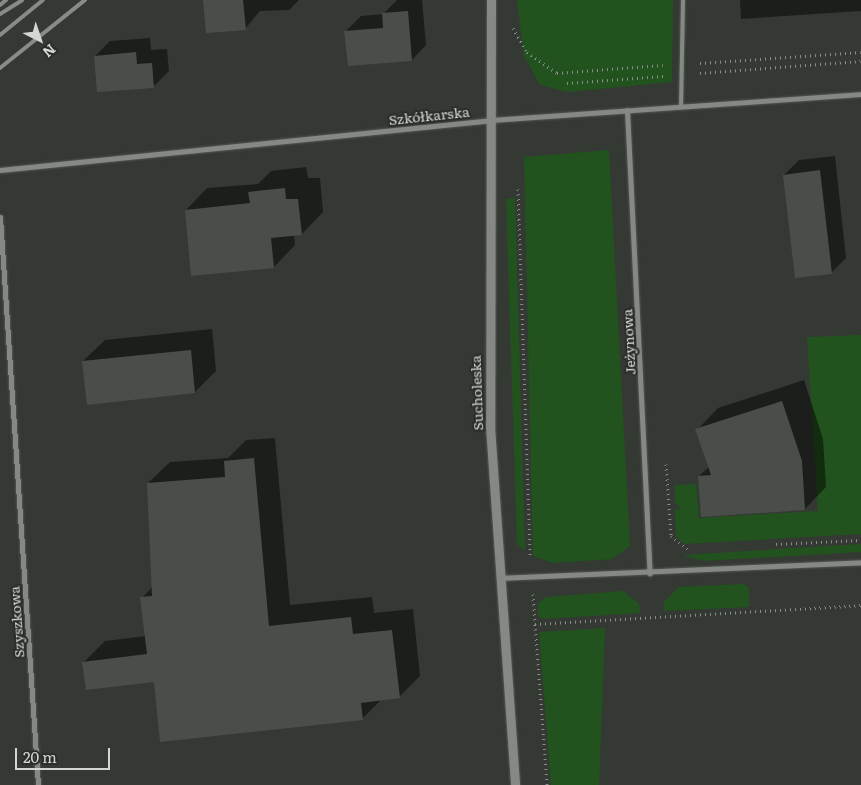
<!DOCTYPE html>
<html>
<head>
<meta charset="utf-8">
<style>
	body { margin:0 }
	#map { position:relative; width:861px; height:785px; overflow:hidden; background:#353934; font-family:Literata,serif }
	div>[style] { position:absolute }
	.green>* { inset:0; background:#22531e }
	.shadow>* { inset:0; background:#0007 }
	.building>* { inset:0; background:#4a4e49 }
	.path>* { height:3px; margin-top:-1.5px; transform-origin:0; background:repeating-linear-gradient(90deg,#898c88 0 1px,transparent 0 5px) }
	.roads { filter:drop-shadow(0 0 1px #535753) drop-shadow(0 0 1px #535753) }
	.service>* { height:4px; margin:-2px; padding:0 2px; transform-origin:2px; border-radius:2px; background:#848984 }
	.minor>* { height:5px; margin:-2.5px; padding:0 2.5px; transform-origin:2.5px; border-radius:2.5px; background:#848984 }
	.tertiary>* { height:9px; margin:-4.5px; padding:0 4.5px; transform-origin:4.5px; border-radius:4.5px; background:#848984 }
	.rail>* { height:4px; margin:-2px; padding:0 2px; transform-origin:2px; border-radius:2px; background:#888b87 }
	span { translate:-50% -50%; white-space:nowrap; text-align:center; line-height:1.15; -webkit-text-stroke:4.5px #2b2f2a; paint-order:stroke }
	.street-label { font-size:14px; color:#d4d6d3 }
	.north { position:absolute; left:15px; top:15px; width:50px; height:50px; -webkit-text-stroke:4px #2b2f2a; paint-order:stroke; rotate:139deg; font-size:14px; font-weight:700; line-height:20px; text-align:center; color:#d4d6d3 }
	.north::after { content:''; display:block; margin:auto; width:18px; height:22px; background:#d4d6d3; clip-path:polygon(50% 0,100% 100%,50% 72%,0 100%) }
	.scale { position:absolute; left:15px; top:748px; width:95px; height:22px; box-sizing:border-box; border:2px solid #d4d6d3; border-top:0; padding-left:6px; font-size:15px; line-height:18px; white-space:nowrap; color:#d4d6d3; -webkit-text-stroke:4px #2b2f2a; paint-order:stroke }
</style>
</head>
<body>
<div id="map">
	<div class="green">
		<div style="clip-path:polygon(517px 0,673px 0,672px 82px,568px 92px,540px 85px,524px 56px)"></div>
		<div style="clip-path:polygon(609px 150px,630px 546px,612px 559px,553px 563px,533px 556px,524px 157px)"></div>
		<div style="clip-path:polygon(515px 198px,525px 551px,517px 544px,506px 199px)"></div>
		<div style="clip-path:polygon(861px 335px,861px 534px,684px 544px,676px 536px,675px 510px,681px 508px,675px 503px,675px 485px,696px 484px,699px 518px,818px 511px,807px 337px)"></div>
		<div style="clip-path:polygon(861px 544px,861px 552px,703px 561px,683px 555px)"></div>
		<div style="clip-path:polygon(743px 584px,749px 588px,749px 607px,664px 611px,664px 602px,679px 587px)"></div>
		<div style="clip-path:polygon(623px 591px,639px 604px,640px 613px,542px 619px,538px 616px,538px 603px,546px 597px)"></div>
		<div style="clip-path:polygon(605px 628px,599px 785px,551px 785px,539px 632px)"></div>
	</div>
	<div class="shadow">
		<div style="clip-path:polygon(204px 0,299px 0,289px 10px,260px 11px,245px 29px)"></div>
		<div style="clip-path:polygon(397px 0,422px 0,426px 45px,412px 60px,346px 31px,361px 16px,383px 14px)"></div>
		<div style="clip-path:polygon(740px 0,861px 0,861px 11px,741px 19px)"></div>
		<div style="clip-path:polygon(150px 38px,151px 50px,167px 49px,169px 71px,154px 86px,95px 56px,110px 41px)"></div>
		<div style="clip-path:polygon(835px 156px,846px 258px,831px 273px,784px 175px,799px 160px)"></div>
		<div style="clip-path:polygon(306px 167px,308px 178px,320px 178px,323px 212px,302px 234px,294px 235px,295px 245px,274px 267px,186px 210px,207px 188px,258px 184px,271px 171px)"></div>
		<div style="clip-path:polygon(212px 329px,216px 371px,195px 392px,83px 361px,105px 340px)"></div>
		<div style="clip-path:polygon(804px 380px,823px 439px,826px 487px,805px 509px,699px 476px,709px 467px,697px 430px,718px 408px)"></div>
		<div style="clip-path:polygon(275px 438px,290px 605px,372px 597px,374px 613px,413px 609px,420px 676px,399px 697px,382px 699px,362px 719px,155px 681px,84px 662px,105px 641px,146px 636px,142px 598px,153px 586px,148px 483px,170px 462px,228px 458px,246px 440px)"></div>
	</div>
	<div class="building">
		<div style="clip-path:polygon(203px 0,243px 0,246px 30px,206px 33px)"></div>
		<div style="clip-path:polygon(408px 11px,412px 61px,348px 66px,344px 31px,383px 28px,382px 13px)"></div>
		<div style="clip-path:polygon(136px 52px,137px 64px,152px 63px,154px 88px,97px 92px,94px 56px)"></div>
		<div style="clip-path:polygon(820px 170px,832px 274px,795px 278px,783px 175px)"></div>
		<div style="clip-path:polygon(285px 188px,286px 199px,298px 199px,302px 235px,271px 238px,274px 268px,191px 276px,185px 210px,250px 203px,248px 192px)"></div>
		<div style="clip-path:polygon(191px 350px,195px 393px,87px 405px,82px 361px)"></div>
		<div style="clip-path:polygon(782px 401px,802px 461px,805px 510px,701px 517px,698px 476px,711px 475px,695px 429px)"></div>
		<div style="clip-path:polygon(254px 458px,269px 626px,351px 617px,353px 634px,392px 630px,400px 698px,361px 703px,363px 720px,160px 742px,154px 682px,86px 690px,82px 662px,147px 654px,140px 597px,152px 596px,147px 483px,225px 477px,224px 461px)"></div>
	</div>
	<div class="path">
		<div style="left:513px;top:28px;width:28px;rotate:60deg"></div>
		<div style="left:527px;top:52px;width:37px;rotate:35deg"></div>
		<div style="left:557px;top:73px;width:106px;rotate:-4.3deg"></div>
		<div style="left:700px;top:63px;width:161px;rotate:-3.9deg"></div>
		<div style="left:700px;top:73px;width:161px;rotate:-4.3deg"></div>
		<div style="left:567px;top:83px;width:97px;rotate:-4.1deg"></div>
		<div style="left:518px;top:189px;width:369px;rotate:88.1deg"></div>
		<div style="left:666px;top:464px;width:72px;rotate:86deg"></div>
		<div style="left:671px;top:536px;width:21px;rotate:37deg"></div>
		<div style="left:776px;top:544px;width:85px;rotate:-2.7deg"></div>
		<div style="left:533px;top:594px;width:30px;rotate:86deg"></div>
		<div style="left:535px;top:624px;width:327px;rotate:-3.3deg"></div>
		<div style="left:535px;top:624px;width:161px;rotate:85.7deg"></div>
	</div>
	<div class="roads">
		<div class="service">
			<div style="left:681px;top:106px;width:106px;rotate:-88.9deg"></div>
		</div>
		<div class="minor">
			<div style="left:627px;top:110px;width:464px;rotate:87.2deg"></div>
			<div style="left:0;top:170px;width:493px;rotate:-5.8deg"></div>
			<div style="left:490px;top:120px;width:372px;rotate:-4deg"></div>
			<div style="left:0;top:217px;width:569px;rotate:86.17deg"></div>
			<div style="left:500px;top:578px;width:361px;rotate:-2.5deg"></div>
		</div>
		<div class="tertiary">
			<div style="left:491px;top:0;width:426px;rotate:90.1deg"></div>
			<div style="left:490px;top:426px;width:360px;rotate:86deg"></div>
		</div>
	</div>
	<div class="rail">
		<div style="left:0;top:5px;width:8px;rotate:-40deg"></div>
		<div style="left:0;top:14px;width:26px;rotate:-32deg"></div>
		<div style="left:0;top:35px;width:55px;rotate:-39.1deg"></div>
		<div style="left:0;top:68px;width:109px;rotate:-38.7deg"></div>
	</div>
	<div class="street-label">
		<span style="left:429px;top:115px;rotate:-6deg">Szkółkarska</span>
		<span style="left:628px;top:342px;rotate:-93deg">Jeżynowa</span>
		<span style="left:476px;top:393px;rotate:-92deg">Sucholeska</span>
		<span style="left:16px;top:622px;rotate:-94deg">Szyszkowa</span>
	</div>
	<div class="north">N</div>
	<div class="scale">20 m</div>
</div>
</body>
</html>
